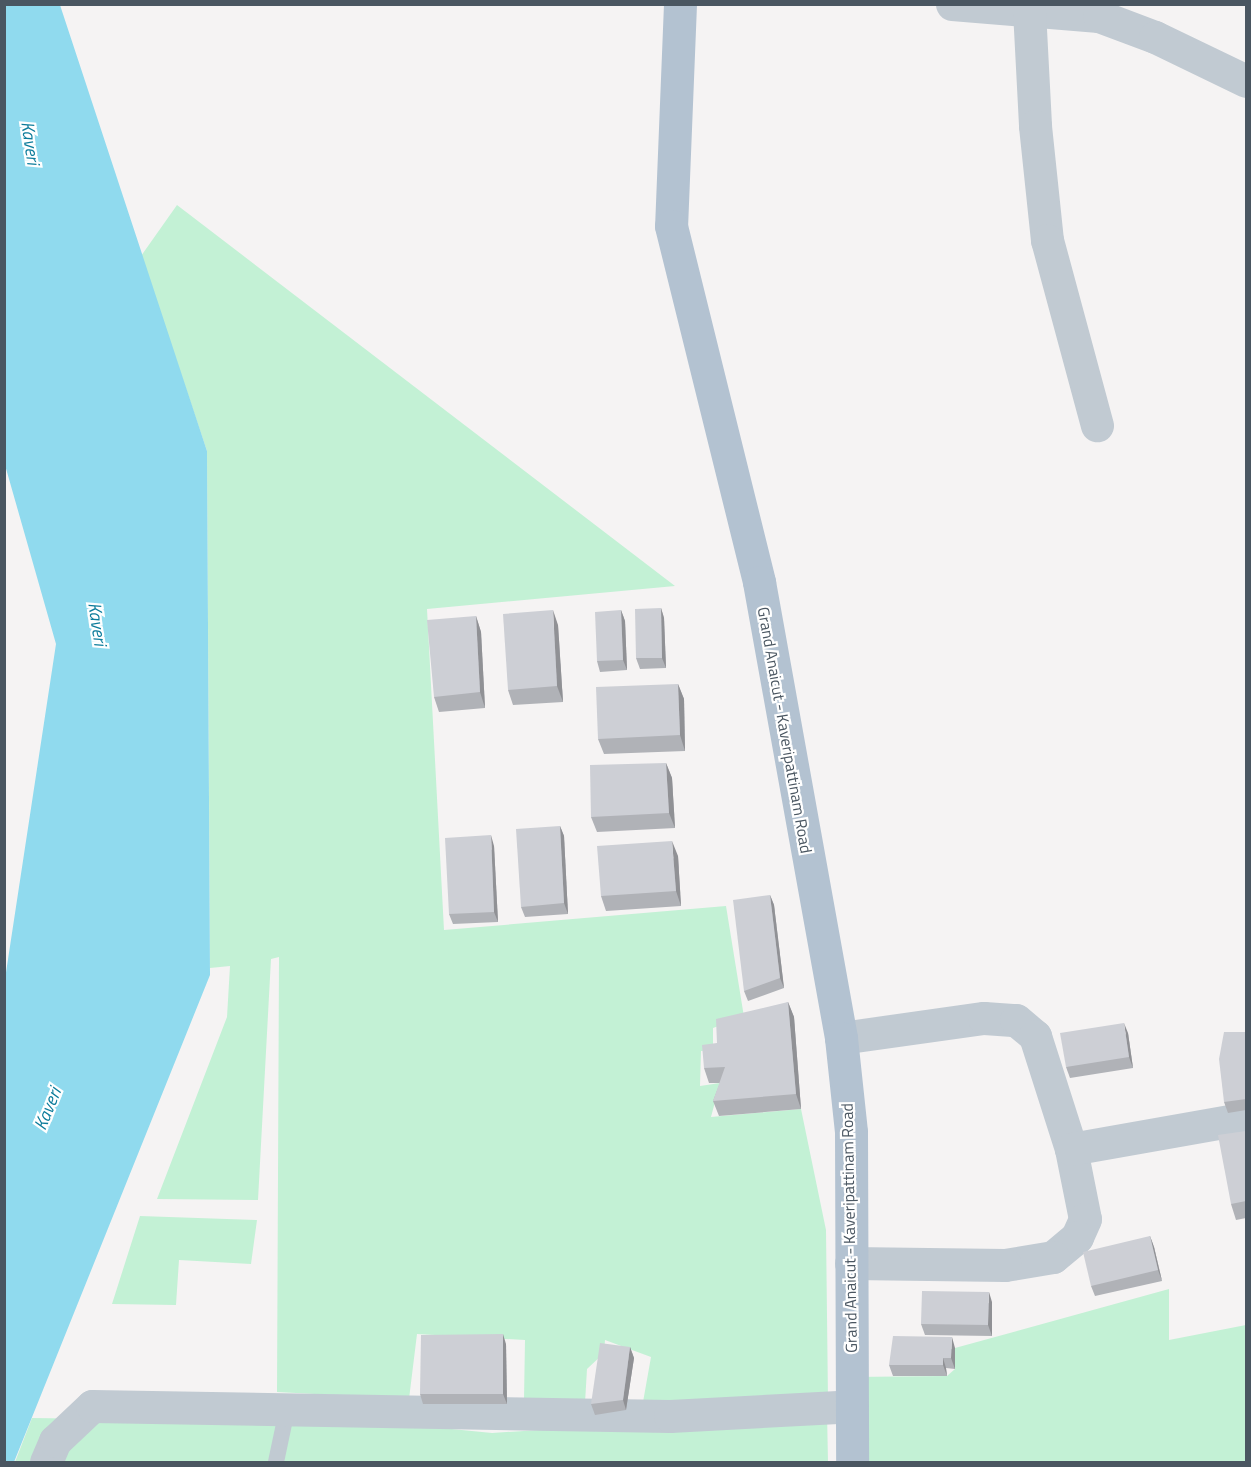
<!DOCTYPE html>
<html>
<head>
<meta charset="utf-8">
<style>
	body { margin:0 }
	#map { position:relative; width:1251px; height:1467px; overflow:hidden; background:#f5f3f3; font-family:"Titillium Web",sans-serif }
	div>[style] { position:absolute }
	.green>* { inset:0; background:#c3f1d5 }
	.water>* { inset:0; background:#90daee }
	.service>* { height:16px; margin:-8px; padding:0 8px; transform-origin:8px; border-radius:8px; background:#c1cad2 }
	.minor>* { height:33px; margin:-16.5px; padding:0 16.5px; transform-origin:16.5px; border-radius:16.5px; background:#c1cad2 }
	.primary>* { height:33px; margin:-16.5px; padding:0 16.5px; transform-origin:16.5px; border-radius:16.5px; background:#b3c2d1 }
	.wall>* { inset:0; background:#b0b2b7 }
	.shaded-wall>* { inset:0; background:#909195 }
	.building>* { inset:0; background:#cdcfd5 }
	span { translate:-50% -50%; white-space:nowrap; text-align:center; line-height:1.15; -webkit-text-stroke:4.5px #fff; paint-order:stroke }
	.street-label { font-size:16px; color:#4a5661 }
	.water-label { font-size:18px; color:#0c7c9b; font-style:italic }
	.frame { position:absolute; inset:0; border:6px solid #4a5661; pointer-events:none }
</style>
</head>
<body>
<div id="map">
	<div class="green">
		<div style="clip-path:polygon(177px 205px,675px 586px,427px 609px,444px 930px,726px 906px,744px 1017px,713px 1028px,713px 1050px,701px 1051px,700px 1086px,720px 1083px,711px 1117px,801px 1109px,826px 1230px,828px 1400px,643px 1402px,651px 1357px,605px 1340px,604px 1353px,587px 1369px,585px 1403px,524px 1399px,525px 1340px,417px 1334px,409px 1399px,277px 1392px,279px 957px,271px 959px,258px 1200px,157px 1199px,227px 1017px,230px 966px,210px 968px,207px 451px,141px 256px)"></div>
		<div style="clip-path:polygon(140px 1216px,257px 1220px,251px 1264px,179px 1260px,176px 1305px,112px 1304px)"></div>
		<div style="clip-path:polygon(1169px 1289px,1169px 1340px,1246px 1325px,1246px 1462px,855px 1462px,851px 1377px,947px 1376px,955px 1369px,955px 1348px)"></div>
		<div style="clip-path:polygon(827px 1412px,828px 1462px,15px 1462px,32px 1418px,391px 1423px,492px 1433px)"></div>
	</div>
	<div class="water">
		<div style="clip-path:polygon(5px 4px,60px 5px,207px 451px,210px 975px,14px 1462px,4px 1462px,5px 979px,56px 644px,5px 465px)"></div>
	</div>
	<div class="service">
		<div style="left:276px;top:1462px;width:53px;rotate:-78.1deg"></div>
	</div>
	<div class="minor">
		<div style="left:952px;top:4px;width:147px;rotate:4.7deg"></div>
		<div style="left:1099px;top:16px;width:60px;rotate:20.6deg"></div>
		<div style="left:1155px;top:37px;width:101px;rotate:25.8deg"></div>
		<div style="left:1029px;top:10px;width:116px;rotate:87deg"></div>
		<div style="left:1035px;top:126px;width:115px;rotate:84deg"></div>
		<div style="left:1047px;top:240px;width:192px;rotate:74.9deg"></div>
		<div style="left:841px;top:1038px;width:144px;rotate:-8deg"></div>
		<div style="left:984px;top:1018px;width:32px;rotate:4deg"></div>
		<div style="left:1016px;top:1020px;width:25px;rotate:40deg"></div>
		<div style="left:1035px;top:1036px;width:119px;rotate:72.3deg"></div>
		<div style="left:1071px;top:1149px;width:71px;rotate:78.7deg"></div>
		<div style="left:1085px;top:1219px;width:20px;rotate:114deg"></div>
		<div style="left:1077px;top:1237px;width:31px;rotate:140deg"></div>
		<div style="left:1053px;top:1257px;width:49px;rotate:170.5deg"></div>
		<div style="left:1005px;top:1265px;width:154px;rotate:-179.3deg"></div>
		<div style="left:1071px;top:1149px;width:178px;rotate:-10deg"></div>
		<div style="left:46px;top:1462px;width:23px;rotate:-67deg"></div>
		<div style="left:55px;top:1441px;width:51px;rotate:-43.4deg"></div>
		<div style="left:92px;top:1406px;width:578px;rotate:0.99deg"></div>
		<div style="left:670px;top:1416px;width:182px;rotate:-3.1deg"></div>
	</div>
	<div class="primary">
		<div style="left:680px;top:4px;width:222px;rotate:92.3deg"></div>
		<div style="left:671px;top:226px;width:367px;rotate:76.1deg"></div>
		<div style="left:759px;top:582px;width:463px;rotate:79.8deg"></div>
		<div style="left:841px;top:1038px;width:95px;rotate:83.9deg"></div>
		<div style="left:851px;top:1132px;width:330px;rotate:89.8deg"></div>
	</div>
	<div class="wall">
		<div style="clip-path:polygon(661px 608px,664px 618px,666px 668px,640px 669px,636px 658px)"></div>
		<div style="clip-path:polygon(621px 610px,625px 621px,627px 670px,600px 672px,597px 661px)"></div>
		<div style="clip-path:polygon(476px 616px,481px 632px,485px 708px,439px 712px,434px 697px)"></div>
		<div style="clip-path:polygon(558px 625px,563px 702px,513px 705px,508px 690px)"></div>
		<div style="clip-path:polygon(678px 684px,684px 699px,685px 751px,604px 754px,598px 739px)"></div>
		<div style="clip-path:polygon(666px 763px,672px 778px,675px 828px,597px 832px,591px 817px)"></div>
		<div style="clip-path:polygon(560px 826px,564px 836px,568px 914px,525px 917px,521px 907px)"></div>
		<div style="clip-path:polygon(494px 846px,498px 922px,453px 924px,449px 914px)"></div>
		<div style="clip-path:polygon(678px 856px,681px 906px,606px 911px,601px 896px)"></div>
		<div style="clip-path:polygon(770px 895px,774px 905px,784px 988px,748px 1001px,744px 991px)"></div>
		<div style="clip-path:polygon(788px 1002px,794px 1017px,801px 1109px,719px 1116px,713px 1101px,720px 1083px,709px 1083px,704px 1068px,717px 1043px)"></div>
		<div style="clip-path:polygon(1246px 1032px,1246px 1110px,1228px 1113px,1224px 1102px)"></div>
		<div style="clip-path:polygon(1128px 1033px,1133px 1068px,1070px 1078px,1066px 1067px)"></div>
		<div style="clip-path:polygon(1246px 1131px,1246px 1218px,1236px 1220px,1231px 1204px)"></div>
		<div style="clip-path:polygon(1150px 1236px,1154px 1247px,1162px 1281px,1095px 1296px,1091px 1286px)"></div>
		<div style="clip-path:polygon(992px 1302px,992px 1336px,925px 1335px,921px 1324px)"></div>
		<div style="clip-path:polygon(506px 1344px,507px 1404px,423px 1404px,420px 1394px)"></div>
		<div style="clip-path:polygon(630px 1347px,634px 1358px,626px 1410px,595px 1415px,591px 1404px)"></div>
		<div style="clip-path:polygon(955px 1348px,955px 1369px,946px 1368px,947px 1376px,893px 1376px,889px 1365px)"></div>
	</div>
	<div class="shaded-wall">
		<div style="clip-path:polygon(661px 608px,664px 618px,666px 668px,662px 658px)"></div>
		<div style="clip-path:polygon(553px 610px,558px 625px,563px 702px,557px 686px)"></div>
		<div style="clip-path:polygon(621px 610px,625px 621px,627px 670px,623px 660px)"></div>
		<div style="clip-path:polygon(476px 616px,481px 632px,485px 708px,480px 692px)"></div>
		<div style="clip-path:polygon(678px 684px,684px 699px,685px 751px,680px 735px)"></div>
		<div style="clip-path:polygon(666px 763px,672px 778px,675px 828px,669px 813px)"></div>
		<div style="clip-path:polygon(560px 826px,564px 836px,568px 914px,564px 903px)"></div>
		<div style="clip-path:polygon(491px 835px,494px 846px,498px 922px,494px 912px)"></div>
		<div style="clip-path:polygon(672px 841px,678px 856px,681px 906px,676px 891px)"></div>
		<div style="clip-path:polygon(770px 895px,774px 905px,784px 988px,780px 978px)"></div>
		<div style="clip-path:polygon(788px 1002px,794px 1017px,801px 1109px,796px 1094px)"></div>
		<div style="clip-path:polygon(1124px 1023px,1128px 1033px,1133px 1068px,1129px 1057px)"></div>
		<div style="clip-path:polygon(1150px 1236px,1154px 1247px,1162px 1281px,1158px 1270px)"></div>
		<div style="clip-path:polygon(989px 1292px,992px 1302px,992px 1336px,988px 1325px)"></div>
		<div style="clip-path:polygon(503px 1334px,506px 1344px,507px 1404px,503px 1394px)"></div>
		<div style="clip-path:polygon(952px 1337px,955px 1348px,955px 1369px,951px 1358px)"></div>
		<div style="clip-path:polygon(630px 1347px,634px 1358px,626px 1410px,623px 1400px)"></div>
		<div style="clip-path:polygon(943px 1358px,946px 1368px,947px 1376px,943px 1365px)"></div>
	</div>
	<div class="building">
		<div style="clip-path:polygon(661px 608px,662px 658px,636px 658px,635px 609px)"></div>
		<div style="clip-path:polygon(553px 610px,557px 686px,508px 690px,503px 614px)"></div>
		<div style="clip-path:polygon(621px 610px,623px 660px,597px 661px,595px 612px)"></div>
		<div style="clip-path:polygon(476px 616px,480px 692px,434px 697px,427px 620px)"></div>
		<div style="clip-path:polygon(678px 684px,680px 735px,598px 739px,596px 687px)"></div>
		<div style="clip-path:polygon(666px 763px,669px 813px,591px 817px,590px 765px)"></div>
		<div style="clip-path:polygon(560px 826px,564px 903px,521px 907px,516px 829px)"></div>
		<div style="clip-path:polygon(491px 835px,494px 912px,449px 914px,445px 838px)"></div>
		<div style="clip-path:polygon(672px 841px,676px 891px,601px 896px,597px 846px)"></div>
		<div style="clip-path:polygon(770px 895px,780px 978px,744px 991px,733px 900px)"></div>
		<div style="clip-path:polygon(788px 1002px,796px 1094px,713px 1101px,725px 1067px,704px 1068px,702px 1045px,717px 1043px,716px 1019px)"></div>
		<div style="clip-path:polygon(1124px 1023px,1129px 1057px,1066px 1067px,1060px 1033px)"></div>
		<div style="clip-path:polygon(1224px 1032px,1246px 1032px,1246px 1099px,1224px 1102px,1219px 1059px)"></div>
		<div style="clip-path:polygon(1246px 1131px,1246px 1201px,1231px 1204px,1218px 1135px)"></div>
		<div style="clip-path:polygon(1150px 1236px,1158px 1270px,1091px 1286px,1083px 1252px)"></div>
		<div style="clip-path:polygon(922px 1291px,989px 1292px,988px 1325px,921px 1324px)"></div>
		<div style="clip-path:polygon(503px 1334px,503px 1394px,420px 1394px,421px 1335px)"></div>
		<div style="clip-path:polygon(893px 1336px,952px 1337px,951px 1358px,943px 1358px,943px 1365px,889px 1365px)"></div>
		<div style="clip-path:polygon(600px 1343px,630px 1347px,623px 1400px,591px 1404px)"></div>
	</div>
	<div class="street-label">
		<span style="left:785px;top:730px;rotate:80deg">Grand Anaicut - Kaveripattinam Road</span>
		<span style="left:849px;top:1228px;rotate:-91deg">Grand Anaicut - Kaveripattinam Road</span>
	</div>
	<div class="water-label">
		<span style="left:30px;top:143px;rotate:82deg">Kaveri</span>
		<span style="left:97px;top:624px;rotate:82deg">Kaveri</span>
		<span style="left:48px;top:1109px;rotate:-68deg">Kaveri</span>
	</div>
	<div class="frame"></div>
</div>
</body>
</html>
